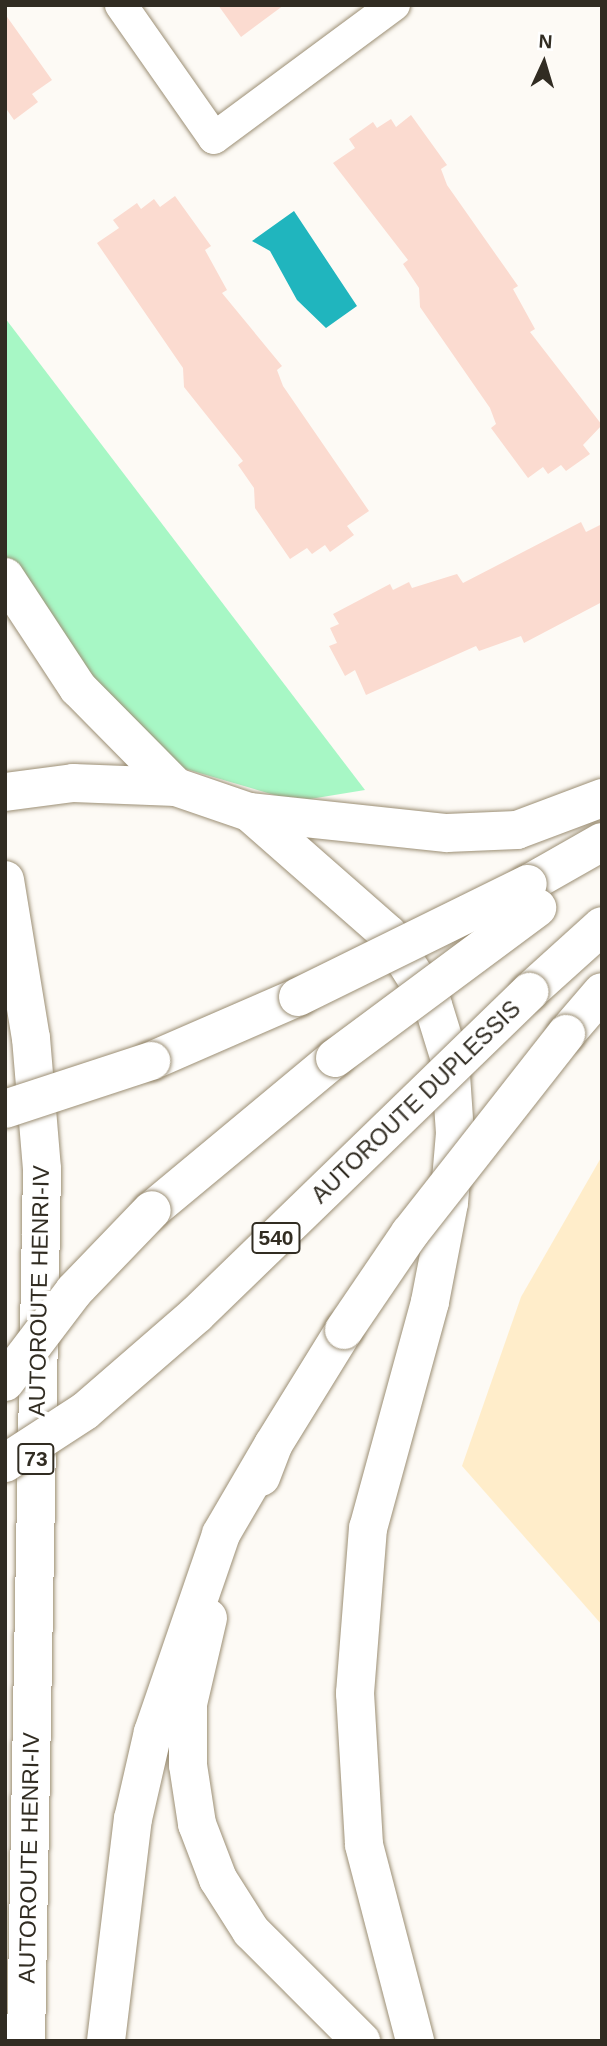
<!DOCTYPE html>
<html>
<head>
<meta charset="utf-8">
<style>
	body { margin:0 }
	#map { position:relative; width:607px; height:2046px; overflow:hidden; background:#fdfaf5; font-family:Helvetica,sans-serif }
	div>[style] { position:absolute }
	.built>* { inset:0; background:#ffedca }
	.green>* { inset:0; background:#a7f7c5 }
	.water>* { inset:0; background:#20b5be }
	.building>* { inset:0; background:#fbdbd0 }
	.roads { filter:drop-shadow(0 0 2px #9c8f75) drop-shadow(0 0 2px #9c8f75) }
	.minor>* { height:32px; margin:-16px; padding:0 16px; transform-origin:16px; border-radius:16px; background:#fff }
	.trunk>* { height:38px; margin:-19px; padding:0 19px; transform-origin:19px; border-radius:19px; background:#fff }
	.motorway>* { height:38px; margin:-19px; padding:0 19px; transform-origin:19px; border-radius:19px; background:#fff }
	.bridges { filter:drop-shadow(0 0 2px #9c8f75) drop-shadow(0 0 2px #9c8f75) }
	.trunk-bridge>* { height:38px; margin:-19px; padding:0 19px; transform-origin:19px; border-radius:19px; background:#fff }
	.motorway-bridge>* { height:38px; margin:-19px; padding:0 19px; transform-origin:19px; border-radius:19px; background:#fff }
	span { translate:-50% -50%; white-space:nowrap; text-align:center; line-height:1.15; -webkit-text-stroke:7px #fff; paint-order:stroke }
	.shield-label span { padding:2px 5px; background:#fff; border:2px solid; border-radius:5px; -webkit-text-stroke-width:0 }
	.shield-label { font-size:21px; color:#312c22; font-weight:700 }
	.street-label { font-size:23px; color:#312c22 }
	.frame { position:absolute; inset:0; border:7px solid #312c22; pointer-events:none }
	.north { position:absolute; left:509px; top:28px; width:70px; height:70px; -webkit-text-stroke:5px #fff; paint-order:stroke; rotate:4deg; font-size:19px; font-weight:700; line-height:28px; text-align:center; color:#312c22 }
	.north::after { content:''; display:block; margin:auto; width:24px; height:32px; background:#312c22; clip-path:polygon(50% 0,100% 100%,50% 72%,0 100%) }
</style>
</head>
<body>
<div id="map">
	<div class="built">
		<div style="clip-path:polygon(602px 1156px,602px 1625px,462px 1466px,521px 1297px)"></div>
	</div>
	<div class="green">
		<div style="clip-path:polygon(5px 318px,365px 790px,310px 799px,278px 796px,148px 758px,5px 577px)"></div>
	</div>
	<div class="water">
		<div style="clip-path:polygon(294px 211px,357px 306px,326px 328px,297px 300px,270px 251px,252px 241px)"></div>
	</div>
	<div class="building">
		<div style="clip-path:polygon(218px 5px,284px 5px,241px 37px)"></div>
		<div style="clip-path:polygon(5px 14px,52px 80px,32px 94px,38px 102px,14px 120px,5px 107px)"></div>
		<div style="clip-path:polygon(411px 115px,447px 165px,441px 169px,447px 185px,518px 286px,513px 289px,535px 329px,530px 332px,602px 425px,583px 445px,590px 454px,566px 471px,561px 465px,548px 474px,543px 467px,528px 478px,491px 428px,496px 424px,490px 408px,420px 307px,419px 288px,403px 264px,408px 260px,333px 163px,355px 148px,349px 139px,373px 122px,377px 128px,391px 119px,396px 127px)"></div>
		<div style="clip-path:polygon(175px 196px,211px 246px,205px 250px,227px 290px,222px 293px,282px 366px,277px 370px,283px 386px,369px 511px,347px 526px,354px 535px,330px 552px,325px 545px,312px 554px,307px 548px,290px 559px,255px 508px,254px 488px,238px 465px,243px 461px,184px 387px,183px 368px,97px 243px,119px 228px,113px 220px,137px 203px,141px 209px,154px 199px,160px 207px)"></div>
		<div style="clip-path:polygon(581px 522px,586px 532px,602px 524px,602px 602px,524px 643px,521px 636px,479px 651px,476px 646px,366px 695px,355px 670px,345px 676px,329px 646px,337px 643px,330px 628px,339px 624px,333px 614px,390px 584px,393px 590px,409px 582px,412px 588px,457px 574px,463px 583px)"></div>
	</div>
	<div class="roads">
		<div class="minor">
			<div style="left:121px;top:5px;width:162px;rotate:55deg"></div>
			<div style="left:214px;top:138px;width:224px;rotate:-36.5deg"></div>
		</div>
		<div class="trunk">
			<div style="left:5px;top:577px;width:133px;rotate:56.7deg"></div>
			<div style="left:78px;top:688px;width:139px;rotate:45.3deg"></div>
			<div style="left:5px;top:792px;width:69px;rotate:-7.5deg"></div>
			<div style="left:73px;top:783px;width:103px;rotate:2.2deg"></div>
			<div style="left:176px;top:787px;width:77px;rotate:18.9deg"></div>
			<div style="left:249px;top:812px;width:199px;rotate:6.1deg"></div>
			<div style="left:447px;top:833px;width:70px;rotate:-2.5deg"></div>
			<div style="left:517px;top:830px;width:91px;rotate:-20.6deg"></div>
			<div style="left:249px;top:812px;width:185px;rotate:41.3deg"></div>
			<div style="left:388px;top:934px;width:84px;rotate:57.6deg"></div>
			<div style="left:433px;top:1005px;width:58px;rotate:72.8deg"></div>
			<div style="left:450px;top:1060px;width:73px;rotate:86.1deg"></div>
			<div style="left:455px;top:1133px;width:70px;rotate:94.9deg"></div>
			<div style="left:449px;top:1203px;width:101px;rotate:100.9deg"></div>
			<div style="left:430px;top:1302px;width:234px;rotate:105.3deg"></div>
			<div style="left:368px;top:1528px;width:166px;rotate:94.5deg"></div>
			<div style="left:355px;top:1693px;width:152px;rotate:86.6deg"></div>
			<div style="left:364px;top:1845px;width:203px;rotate:75.4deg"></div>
			<div style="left:566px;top:1034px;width:55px;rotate:-49.4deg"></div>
			<div style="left:261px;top:1477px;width:34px;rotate:-69deg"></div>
			<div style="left:273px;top:1445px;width:135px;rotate:-58.3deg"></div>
			<div style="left:208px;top:1618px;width:88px;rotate:103.1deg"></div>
			<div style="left:188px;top:1704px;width:61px;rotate:90deg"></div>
			<div style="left:188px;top:1765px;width:60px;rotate:81.3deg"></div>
			<div style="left:197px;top:1824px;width:59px;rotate:69.1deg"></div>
			<div style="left:218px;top:1879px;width:62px;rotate:57.6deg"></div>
			<div style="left:251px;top:1931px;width:156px;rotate:45deg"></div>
		</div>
		<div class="motorway">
			<div style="left:5px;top:880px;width:160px;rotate:80.7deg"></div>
			<div style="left:31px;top:1038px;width:131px;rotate:85.2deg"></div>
			<div style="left:42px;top:1169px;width:872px;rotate:91.05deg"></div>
			<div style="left:528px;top:884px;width:85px;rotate:-29.6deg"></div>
			<div style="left:529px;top:992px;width:98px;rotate:-42.1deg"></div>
			<div style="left:151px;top:1061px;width:160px;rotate:-23.5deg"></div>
			<div style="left:152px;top:1210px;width:238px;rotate:-39.7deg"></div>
			<div style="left:106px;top:2041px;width:224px;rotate:-83.1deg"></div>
			<div style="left:133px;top:1819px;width:89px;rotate:-77.1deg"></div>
			<div style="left:153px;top:1732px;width:209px;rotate:-71deg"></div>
			<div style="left:221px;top:1534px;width:103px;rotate:-59.7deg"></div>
		</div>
	</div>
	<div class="bridges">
		<div class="trunk-bridge">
			<div style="left:344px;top:1330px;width:117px;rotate:-55.8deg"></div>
			<div style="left:410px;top:1233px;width:253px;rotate:-51.9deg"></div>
		</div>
		<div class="motorway-bridge">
			<div style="left:298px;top:997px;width:256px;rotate:-26.2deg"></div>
			<div style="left:335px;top:1058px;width:252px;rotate:-36.6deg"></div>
			<div style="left:5px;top:1109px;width:154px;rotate:-18.2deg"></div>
			<div style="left:5px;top:1382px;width:114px;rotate:-52.8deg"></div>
			<div style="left:74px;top:1291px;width:112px;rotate:-46.1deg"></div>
			<div style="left:5px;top:1463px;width:95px;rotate:-33deg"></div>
			<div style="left:85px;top:1411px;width:148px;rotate:-40.9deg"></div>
			<div style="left:197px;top:1314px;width:463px;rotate:-44.1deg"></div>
		</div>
	</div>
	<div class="shield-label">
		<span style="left:276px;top:1238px">540</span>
		<span style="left:36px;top:1459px">73</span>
	</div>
	<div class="street-label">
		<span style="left:416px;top:1102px;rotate:-44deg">AUTOROUTE DUPLESSIS</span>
		<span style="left:39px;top:1291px;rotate:-89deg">AUTOROUTE HENRI-IV</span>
		<span style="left:29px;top:1858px;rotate:-89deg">AUTOROUTE HENRI-IV</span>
	</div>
	<div class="frame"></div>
	<div class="north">N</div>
</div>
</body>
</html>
